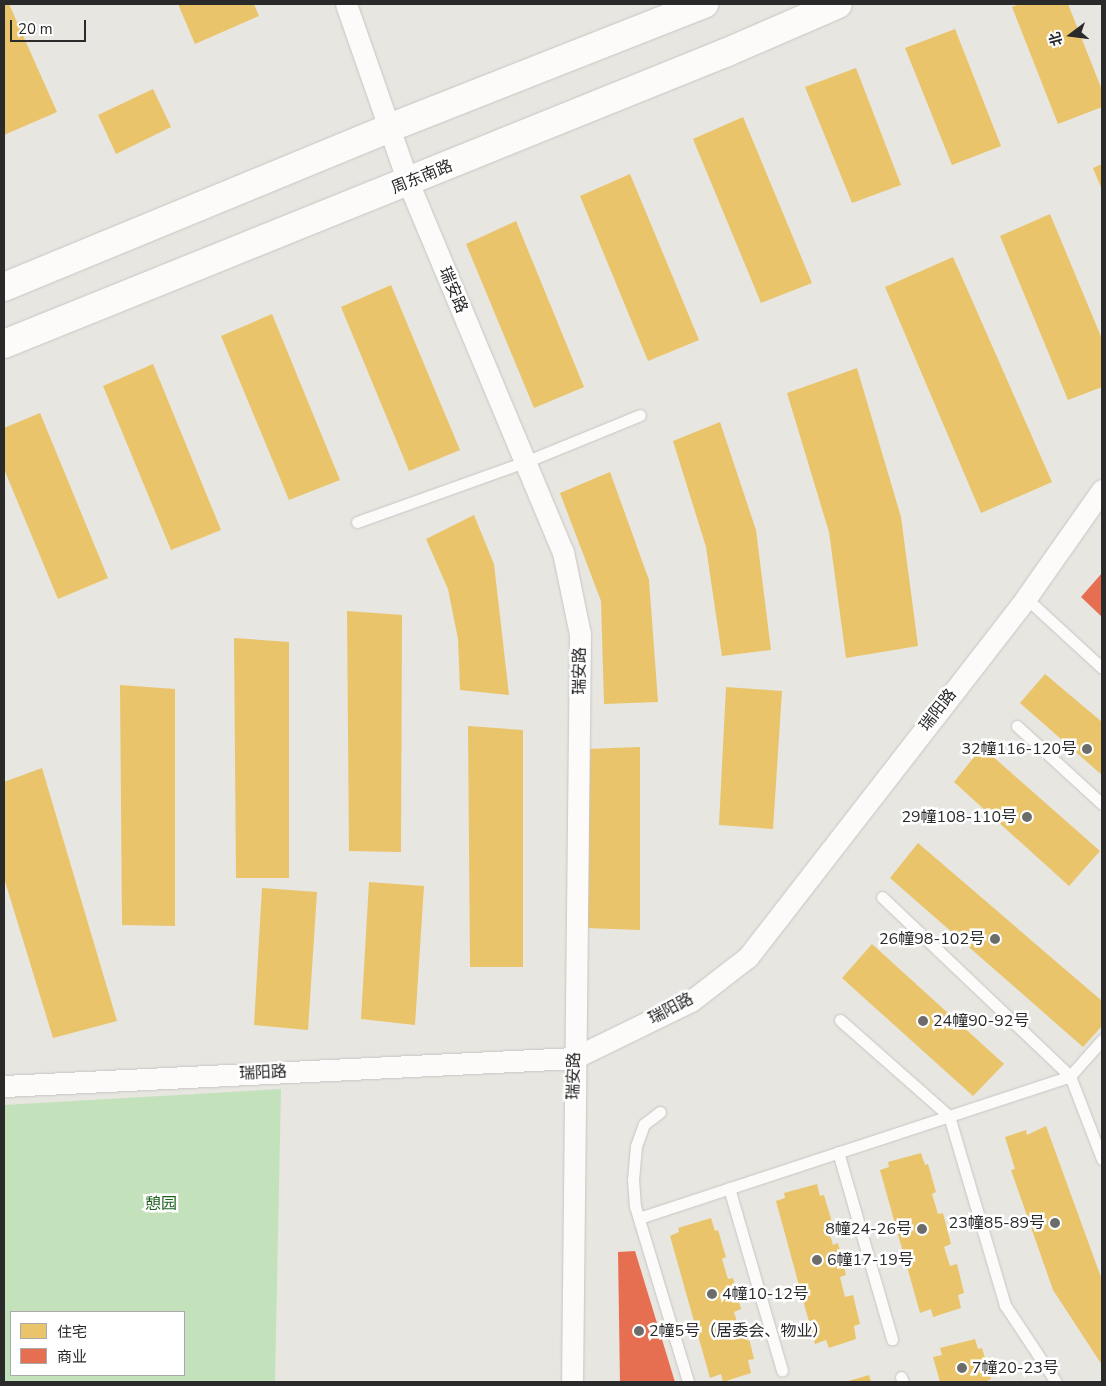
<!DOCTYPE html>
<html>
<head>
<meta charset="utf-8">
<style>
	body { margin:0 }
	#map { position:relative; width:1106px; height:1386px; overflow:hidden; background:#e8e6e0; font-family:"Nunito Sans","Noto Sans SC",sans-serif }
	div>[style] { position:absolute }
	.green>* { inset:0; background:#c3e2bb }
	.homes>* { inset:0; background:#e9c46a }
	.shops>* { inset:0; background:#e76f51 }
	.roads { filter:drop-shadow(0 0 1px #c6c5c5) drop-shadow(0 0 1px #c6c5c5) }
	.lane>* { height:11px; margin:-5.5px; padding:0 5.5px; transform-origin:5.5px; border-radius:5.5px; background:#fcfbfa }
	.street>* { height:21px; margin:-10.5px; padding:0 10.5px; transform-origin:10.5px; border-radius:10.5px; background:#fcfbfa }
	.secondary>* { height:28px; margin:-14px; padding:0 14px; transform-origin:14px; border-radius:14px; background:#fcfbfa }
	.dots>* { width:14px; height:14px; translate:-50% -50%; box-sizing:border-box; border:2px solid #fff; border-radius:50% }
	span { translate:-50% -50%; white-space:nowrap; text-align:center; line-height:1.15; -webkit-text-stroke:5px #fff; paint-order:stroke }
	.street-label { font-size:16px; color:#2a2a2a }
	.poi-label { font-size:16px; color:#2a2a2a }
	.right { translate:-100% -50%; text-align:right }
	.left { translate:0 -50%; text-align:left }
	.park-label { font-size:16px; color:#1f621f }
	.frame { position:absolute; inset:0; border:5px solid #2a2a2a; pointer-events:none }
	.legend { position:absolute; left:10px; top:1311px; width:175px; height:65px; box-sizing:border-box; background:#fff; border:1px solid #aaa; margin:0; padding:6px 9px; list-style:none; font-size:15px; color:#2a2a2a }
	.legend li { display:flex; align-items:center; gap:10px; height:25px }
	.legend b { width:25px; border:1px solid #aaa }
	.north { position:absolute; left:1046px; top:10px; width:50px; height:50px; -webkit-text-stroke:4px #fff; paint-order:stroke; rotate:255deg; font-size:14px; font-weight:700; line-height:20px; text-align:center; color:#2a2a2a }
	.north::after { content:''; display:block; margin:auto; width:18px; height:22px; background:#2a2a2a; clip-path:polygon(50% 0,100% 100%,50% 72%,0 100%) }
	.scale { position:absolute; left:10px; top:20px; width:76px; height:22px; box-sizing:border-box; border:2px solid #2a2a2a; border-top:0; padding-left:6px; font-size:15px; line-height:18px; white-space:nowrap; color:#2a2a2a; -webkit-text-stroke:4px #fff; paint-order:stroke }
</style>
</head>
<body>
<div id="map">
	<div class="green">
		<div style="clip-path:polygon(evenodd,281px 1089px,275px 1382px,4px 1382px,4px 1105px,281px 1089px,11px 1312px,184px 1312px,184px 1375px,11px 1375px,11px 1312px)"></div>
	</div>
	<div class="homes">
		<div style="clip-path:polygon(4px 4px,9px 4px,57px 112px,4px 135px)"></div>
		<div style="clip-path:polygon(178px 4px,254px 4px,259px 16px,195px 44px)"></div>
		<div style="clip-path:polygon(1020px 4px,1068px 4px,1102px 90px,1102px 107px,1058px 124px,1012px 7px)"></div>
		<div style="clip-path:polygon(955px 29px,1001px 146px,952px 165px,905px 48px)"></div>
		<div style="clip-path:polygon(856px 68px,901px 185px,852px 203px,805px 87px)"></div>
		<div style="clip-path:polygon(153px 89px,171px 127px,116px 154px,98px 115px)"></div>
		<div style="clip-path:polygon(743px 117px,812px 283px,761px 303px,693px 139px)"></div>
		<div style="clip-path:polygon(1102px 164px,1102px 190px,1093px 168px)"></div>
		<div style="clip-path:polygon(630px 174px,699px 340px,648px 361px,580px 196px)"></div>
		<div style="clip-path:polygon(1050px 214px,1102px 339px,1102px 387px,1068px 400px,1000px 236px)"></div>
		<div style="clip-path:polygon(516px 221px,584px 387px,534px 408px,466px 244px)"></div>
		<div style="clip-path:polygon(953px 257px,1052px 482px,981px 513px,885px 287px)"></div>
		<div style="clip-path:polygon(391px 285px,460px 450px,409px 471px,341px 307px)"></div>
		<div style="clip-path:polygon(272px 314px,340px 480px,289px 500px,221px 336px)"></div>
		<div style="clip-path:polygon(153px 364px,221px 530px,171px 550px,103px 386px)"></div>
		<div style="clip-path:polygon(857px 368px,901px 517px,918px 646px,846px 658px,829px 532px,787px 393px)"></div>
		<div style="clip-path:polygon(40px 413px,108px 578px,58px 599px,4px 469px,4px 428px)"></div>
		<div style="clip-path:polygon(720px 422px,756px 530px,771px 650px,722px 656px,706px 547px,673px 441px)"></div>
		<div style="clip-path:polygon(610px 472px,649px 580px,658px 702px,604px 704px,601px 601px,560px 493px)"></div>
		<div style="clip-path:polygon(474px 515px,494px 564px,509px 695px,460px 690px,458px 639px,448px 589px,426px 539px)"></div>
		<div style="clip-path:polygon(347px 611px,402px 615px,401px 852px,349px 851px)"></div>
		<div style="clip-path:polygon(234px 638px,289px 642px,289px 878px,236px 878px)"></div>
		<div style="clip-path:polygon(1045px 674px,1102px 722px,1102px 775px,1020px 703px)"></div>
		<div style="clip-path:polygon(120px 685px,175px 689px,175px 926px,122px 925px)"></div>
		<div style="clip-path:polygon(726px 687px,782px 691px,773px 829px,719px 825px)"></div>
		<div style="clip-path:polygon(468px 726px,523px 730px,523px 967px,470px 967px)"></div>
		<div style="clip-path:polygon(640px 747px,640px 930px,586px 928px,587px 749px)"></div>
		<div style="clip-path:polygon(982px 747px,1100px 851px,1069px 886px,954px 782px)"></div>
		<div style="clip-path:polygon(42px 768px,117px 1021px,53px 1038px,4px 878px,4px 782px)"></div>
		<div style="clip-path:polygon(918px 843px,1102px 1001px,1102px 1026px,1083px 1047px,890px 878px)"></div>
		<div style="clip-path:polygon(369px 882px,424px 886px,415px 1025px,361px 1019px)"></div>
		<div style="clip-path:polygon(262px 888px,317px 892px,308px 1030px,254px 1025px)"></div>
		<div style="clip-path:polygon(872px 944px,1004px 1064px,973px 1096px,842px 978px)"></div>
		<div style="clip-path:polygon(1046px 1126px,1102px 1280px,1102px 1365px,1053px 1290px,1011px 1170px,1015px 1169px,1005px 1137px,1026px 1130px,1027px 1135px)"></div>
		<div style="clip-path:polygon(921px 1153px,925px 1165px,928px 1164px,936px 1192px,932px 1194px,938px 1214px,943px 1213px,951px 1244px,944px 1247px,950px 1266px,957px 1264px,964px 1293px,958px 1295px,961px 1308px,933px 1317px,931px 1309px,920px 1313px,880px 1170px,889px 1167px,888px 1162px)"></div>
		<div style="clip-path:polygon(817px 1184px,820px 1196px,824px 1195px,832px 1222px,827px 1225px,833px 1245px,838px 1243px,846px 1275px,840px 1277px,845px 1297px,853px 1295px,860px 1324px,854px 1326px,856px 1339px,829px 1348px,826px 1340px,815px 1344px,776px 1201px,785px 1198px,784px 1193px)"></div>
		<div style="clip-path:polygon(711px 1218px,715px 1231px,718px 1230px,726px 1257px,722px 1259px,728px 1279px,733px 1278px,741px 1309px,734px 1312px,740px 1332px,747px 1330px,754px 1359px,748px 1360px,751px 1373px,723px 1382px,721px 1374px,710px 1378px,670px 1236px,679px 1232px,678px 1228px)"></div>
		<div style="clip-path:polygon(975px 1339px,978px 1349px,982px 1348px,991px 1379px,985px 1382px,940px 1382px,933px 1357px,942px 1355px,940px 1348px)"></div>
		<div style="clip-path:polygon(869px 1375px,871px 1382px,845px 1382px)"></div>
	</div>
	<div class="shops">
		<div style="clip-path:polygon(1102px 573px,1102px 617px,1081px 597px)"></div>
		<div style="clip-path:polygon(635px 1251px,675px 1382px,620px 1382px,618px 1252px)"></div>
	</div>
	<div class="roads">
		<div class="lane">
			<div style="left:357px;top:522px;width:178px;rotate:-19.7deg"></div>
			<div style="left:525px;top:462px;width:124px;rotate:-22.2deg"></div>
			<div style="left:1026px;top:598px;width:103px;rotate:42.6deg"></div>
			<div style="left:1017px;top:726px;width:115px;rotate:42.5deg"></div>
			<div style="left:882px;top:897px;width:260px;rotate:43.6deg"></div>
			<div style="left:1070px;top:1076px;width:89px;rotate:68.9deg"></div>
			<div style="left:840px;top:1020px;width:145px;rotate:41.4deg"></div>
			<div style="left:949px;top:1116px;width:197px;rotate:73.5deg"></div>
			<div style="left:1005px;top:1305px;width:92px;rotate:56.5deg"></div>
			<div style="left:660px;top:1112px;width:20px;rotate:143deg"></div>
			<div style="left:644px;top:1124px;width:23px;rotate:110deg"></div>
			<div style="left:636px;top:1146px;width:33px;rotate:95deg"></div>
			<div style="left:633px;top:1179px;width:27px;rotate:86deg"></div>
			<div style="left:635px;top:1206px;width:184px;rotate:73.2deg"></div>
			<div style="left:838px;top:1152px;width:195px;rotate:73.9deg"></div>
			<div style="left:729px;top:1188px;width:190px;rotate:73.8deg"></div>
			<div style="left:639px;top:1218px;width:454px;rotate:-18.2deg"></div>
			<div style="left:1070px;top:1076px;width:48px;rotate:-48.4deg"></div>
			<div style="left:901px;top:1377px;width:5px;rotate:68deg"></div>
		</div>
		<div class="street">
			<div style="left:346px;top:4px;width:188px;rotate:70.8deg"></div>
			<div style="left:408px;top:182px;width:401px;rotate:67.3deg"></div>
			<div style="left:563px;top:552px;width:84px;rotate:78.3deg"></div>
			<div style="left:580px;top:634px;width:748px;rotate:90.61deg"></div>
			<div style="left:4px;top:1086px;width:571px;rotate:-2.81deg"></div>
			<div style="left:574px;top:1058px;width:130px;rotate:-26deg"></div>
			<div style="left:691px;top:1001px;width:72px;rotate:-37.7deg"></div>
			<div style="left:748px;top:957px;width:454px;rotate:-52.2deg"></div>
			<div style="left:1026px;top:598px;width:132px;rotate:-54.9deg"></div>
		</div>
		<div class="secondary">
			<div style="left:4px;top:287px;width:417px;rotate:-22.4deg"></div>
			<div style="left:389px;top:128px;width:339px;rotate:-21.5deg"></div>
			<div style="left:4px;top:344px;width:778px;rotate:-21.98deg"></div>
			<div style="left:725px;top:53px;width:123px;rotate:-23.4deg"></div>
		</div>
	</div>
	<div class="dots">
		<div style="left:1087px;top:749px;background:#6c6c6a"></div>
		<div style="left:1027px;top:817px;background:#6c6c6a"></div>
		<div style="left:995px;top:939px;background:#6c6c6a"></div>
		<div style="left:923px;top:1021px;background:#6c6c6a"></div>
		<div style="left:1055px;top:1223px;background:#6c6c6a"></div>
		<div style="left:922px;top:1229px;background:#6c6c6a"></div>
		<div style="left:817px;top:1260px;background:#6c6c6a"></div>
		<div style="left:712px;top:1294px;background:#6c6c6a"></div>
		<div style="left:639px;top:1331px;background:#6c6c6a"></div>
		<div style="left:962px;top:1368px;background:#6c6c6a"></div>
	</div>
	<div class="street-label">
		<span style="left:422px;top:177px;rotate:-22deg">周东南路</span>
		<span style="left:453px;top:290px;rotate:67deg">瑞安路</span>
		<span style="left:580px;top:671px;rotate:-90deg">瑞安路</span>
		<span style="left:938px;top:710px;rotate:-52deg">瑞阳路</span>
		<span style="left:671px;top:1009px;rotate:-28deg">瑞阳路</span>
		<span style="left:263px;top:1073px;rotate:-3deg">瑞阳路</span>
		<span style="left:574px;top:1076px;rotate:-89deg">瑞安路</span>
	</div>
	<div class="poi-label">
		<span class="right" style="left:1077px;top:749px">32幢116-120号</span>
		<span class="right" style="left:1017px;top:817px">29幢108-110号</span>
		<span class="right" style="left:985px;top:939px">26幢98-102号</span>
		<span class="left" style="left:933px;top:1021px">24幢90-92号</span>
		<span class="right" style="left:1045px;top:1223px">23幢85-89号</span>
		<span class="right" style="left:912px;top:1229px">8幢24-26号</span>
		<span class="left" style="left:827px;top:1260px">6幢17-19号</span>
		<span class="left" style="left:722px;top:1294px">4幢10-12号</span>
		<span class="left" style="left:649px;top:1331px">2幢5号（居委会、物业）</span>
		<span class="left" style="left:972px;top:1368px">7幢20-23号</span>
	</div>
	<div class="park-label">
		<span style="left:161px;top:1204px">憩园</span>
	</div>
	<div class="frame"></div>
	<ul class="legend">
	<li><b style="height:14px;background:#e9c46a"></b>住宅</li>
	<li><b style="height:14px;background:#e76f51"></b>商业</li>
	</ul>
	<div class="north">北</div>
	<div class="scale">20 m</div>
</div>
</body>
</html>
